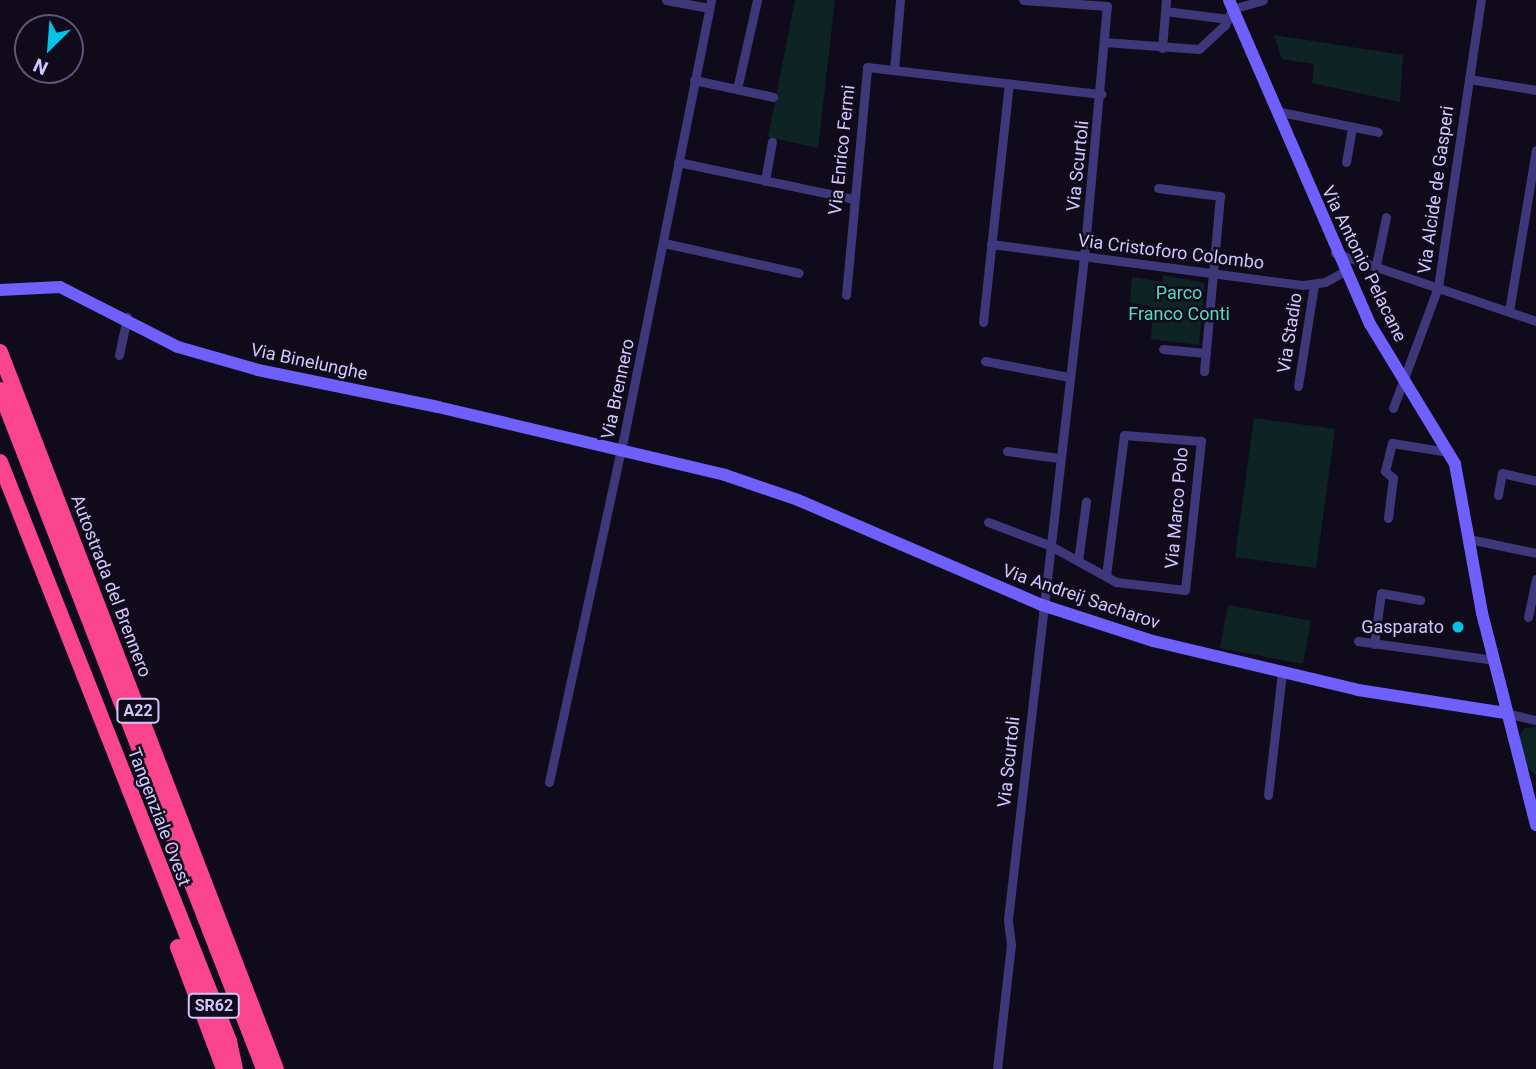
<!DOCTYPE html>
<html>
<head>
<meta charset="utf-8">
<style>
	body { margin:0 }
	#map { position:relative; width:1536px; height:1069px; overflow:hidden; background:#0f0b1b; font-family:Roboto,sans-serif }
	div>[style] { position:absolute }
	.green>* { inset:0; background:#0e2424 }
	.street>* { height:9px; margin:-4.5px; padding:0 4.5px; transform-origin:4.5px; border-radius:4.5px; background:#3e3779 }
	.secondary>* { height:12px; margin:-6px; padding:0 6px; transform-origin:6px; border-radius:6px; background:#6f5ffc }
	.highway>* { height:16px; margin:-8px; padding:0 8px; transform-origin:8px; border-radius:8px; background:#fb448e }
	.dots>* { width:19px; height:19px; translate:-50% -50%; box-sizing:border-box; border:4px solid #0f0b1b; border-radius:50% }
	span { translate:-50% -50%; white-space:nowrap; text-align:center; line-height:1.15; -webkit-text-stroke:5px #0f0b1b; paint-order:stroke }
	.shield-label span { padding:2px 5px; background:#0f0b1b; border:2px solid; border-radius:5px; -webkit-text-stroke-width:0 }
	.shield-label { font-size:16px; color:#d1c6fe; font-weight:700 }
	.street-label { font-size:18px; color:#d1c6fe }
	.park-label { font-size:18px; color:#55dbc4 }
	.poi-label { font-size:18px; color:#d1c6fe }
	.right { translate:-100% -50%; text-align:right }
	.north { position:absolute; left:14px; top:14px; width:70px; height:70px; box-sizing:border-box; background:#0f0b1b; border:2px solid #5d5676; border-radius:50%; rotate:205deg; font-size:19px; font-weight:700; line-height:28px; text-align:center; color:#d1c6fe }
	.north::after { content:''; display:block; margin:auto; width:24px; height:32px; background:#05c2eb; clip-path:polygon(50% 0,100% 100%,50% 72%,0 100%) }
</style>
</head>
<body>
<div id="map">
	<div class="green">
		<div style="clip-path:polygon(795px 0,835px 0,818px 148px,768px 137px)"></div>
		<div style="clip-path:polygon(1274px 35px,1403px 55px,1400px 102px,1312px 83px,1314px 64px,1282px 59px)"></div>
		<div style="clip-path:polygon(1163px 275px,1205px 283px,1199px 345px,1151px 339px,1153px 307px,1130px 303px,1132px 277px,1163px 282px)"></div>
		<div style="clip-path:polygon(1254px 418px,1335px 429px,1316px 568px,1235px 557px)"></div>
		<div style="clip-path:polygon(1228px 605px,1311px 621px,1303px 664px,1220px 648px)"></div>
		<div style="clip-path:polygon(1536px 727px,1536px 775px,1525px 766px,1518px 738px,1525px 728px)"></div>
	</div>
	<div class="street">
		<div style="left:666px;top:0;width:44px;rotate:10.5deg"></div>
		<div style="left:1165px;top:11px;width:64px;rotate:7.2deg"></div>
		<div style="left:1104px;top:42px;width:95px;rotate:4.2deg"></div>
		<div style="left:1199px;top:49px;width:35px;rotate:-43deg"></div>
		<div style="left:1225px;top:25px;width:17px;rotate:-66deg"></div>
		<div style="left:1232px;top:9px;width:32px;rotate:-16deg"></div>
		<div style="left:1162px;top:48px;width:48px;rotate:-85.2deg"></div>
		<div style="left:894px;top:70px;width:70px;rotate:-85.1deg"></div>
		<div style="left:1469px;top:79px;width:68px;rotate:9.3deg"></div>
		<div style="left:694px;top:80px;width:81px;rotate:12.1deg"></div>
		<div style="left:737px;top:89px;width:91px;rotate:-77.3deg"></div>
		<div style="left:1276px;top:111px;width:104px;rotate:11.6deg"></div>
		<div style="left:678px;top:162px;width:179px;rotate:11.9deg"></div>
		<div style="left:1346px;top:162px;width:36px;rotate:-80deg"></div>
		<div style="left:765px;top:181px;width:40px;rotate:-80deg"></div>
		<div style="left:1158px;top:188px;width:63px;rotate:7.4deg"></div>
		<div style="left:1220px;top:196px;width:176px;rotate:95.2deg"></div>
		<div style="left:664px;top:243px;width:138px;rotate:12.5deg"></div>
		<div style="left:991px;top:244px;width:315px;rotate:7.5deg"></div>
		<div style="left:1303px;top:285px;width:22px;rotate:-8deg"></div>
		<div style="left:1325px;top:282px;width:23px;rotate:-29deg"></div>
		<div style="left:1335px;top:253px;width:212px;rotate:18.7deg"></div>
		<div style="left:1376px;top:265px;width:49px;rotate:-78.2deg"></div>
		<div style="left:846px;top:295px;width:229px;rotate:-84.7deg"></div>
		<div style="left:867px;top:67px;width:236px;rotate:6.6deg"></div>
		<div style="left:1509px;top:311px;width:163px;rotate:-80.5deg"></div>
		<div style="left:983px;top:322px;width:240px;rotate:-83.8deg"></div>
		<div style="left:1163px;top:349px;width:43px;rotate:5.3deg"></div>
		<div style="left:119px;top:355px;width:39px;rotate:-78deg"></div>
		<div style="left:985px;top:361px;width:86px;rotate:10.8deg"></div>
		<div style="left:1298px;top:386px;width:102px;rotate:-81deg"></div>
		<div style="left:1393px;top:408px;width:129px;rotate:-69.6deg"></div>
		<div style="left:1438px;top:287px;width:290px;rotate:-81.5deg"></div>
		<div style="left:1007px;top:451px;width:52px;rotate:7.7deg"></div>
		<div style="left:1498px;top:495px;width:22px;rotate:-80deg"></div>
		<div style="left:1502px;top:473px;width:35px;rotate:13deg"></div>
		<div style="left:1388px;top:518px;width:40px;rotate:-82.9deg"></div>
		<div style="left:1393px;top:478px;width:11px;rotate:-139deg"></div>
		<div style="left:1385px;top:471px;width:29px;rotate:-76deg"></div>
		<div style="left:1392px;top:443px;width:58px;rotate:9deg"></div>
		<div style="left:988px;top:522px;width:65px;rotate:20.7deg"></div>
		<div style="left:1049px;top:545px;width:77px;rotate:28.9deg"></div>
		<div style="left:1116px;top:582px;width:69px;rotate:6.6deg"></div>
		<div style="left:1185px;top:590px;width:150px;rotate:-83.9deg"></div>
		<div style="left:1201px;top:441px;width:77px;rotate:-175.5deg"></div>
		<div style="left:1124px;top:435px;width:142px;rotate:97.3deg"></div>
		<div style="left:1469px;top:539px;width:68px;rotate:11.8deg"></div>
		<div style="left:1078px;top:561px;width:60px;rotate:-82.3deg"></div>
		<div style="left:1528px;top:617px;width:39px;rotate:-78deg"></div>
		<div style="left:1358px;top:641px;width:138px;rotate:7.9deg"></div>
		<div style="left:1374px;top:644px;width:51px;rotate:-82.2deg"></div>
		<div style="left:1381px;top:593px;width:40px;rotate:10deg"></div>
		<div style="left:1505px;top:713px;width:32px;rotate:13deg"></div>
		<div style="left:549px;top:782px;width:349px;rotate:-77.8deg"></div>
		<div style="left:623px;top:441px;width:450px;rotate:-78.7deg"></div>
		<div style="left:1268px;top:795px;width:124px;rotate:-83.5deg"></div>
		<div style="left:997px;top:1069px;width:125px;rotate:-83.6deg"></div>
		<div style="left:1011px;top:945px;width:26px;rotate:-97deg"></div>
		<div style="left:1008px;top:919px;width:666px;rotate:-83.45deg"></div>
		<div style="left:1084px;top:257px;width:252px;rotate:-84.8deg"></div>
		<div style="left:1107px;top:6px;width:84px;rotate:-175.9deg"></div>
	</div>
	<div class="secondary">
		<div style="left:1229px;top:0;width:353px;rotate:66.5deg"></div>
		<div style="left:1370px;top:324px;width:164px;rotate:58.7deg"></div>
		<div style="left:1455px;top:464px;width:151px;rotate:79.7deg"></div>
		<div style="left:1482px;top:613px;width:219px;rotate:75.7deg"></div>
		<div style="left:0;top:290px;width:60px;rotate:-2.9deg"></div>
		<div style="left:60px;top:287px;width:132px;rotate:27deg"></div>
		<div style="left:178px;top:347px;width:83px;rotate:16deg"></div>
		<div style="left:258px;top:370px;width:184px;rotate:11.6deg"></div>
		<div style="left:438px;top:407px;width:295px;rotate:13.3deg"></div>
		<div style="left:725px;top:475px;width:77px;rotate:18.9deg"></div>
		<div style="left:798px;top:500px;width:266px;rotate:23.3deg"></div>
		<div style="left:1042px;top:605px;width:117px;rotate:18deg"></div>
		<div style="left:1153px;top:641px;width:211px;rotate:13.4deg"></div>
		<div style="left:1358px;top:690px;width:149px;rotate:8.9deg"></div>
	</div>
	<div class="highway">
		<div style="left:0;top:352px;width:768px;rotate:68.95deg"></div>
		<div style="left:0;top:390px;width:729px;rotate:68.75deg"></div>
		<div style="left:0;top:462px;width:623px;rotate:68.42deg"></div>
		<div style="left:229px;top:1041px;width:29px;rotate:78deg"></div>
		<div style="left:178px;top:947px;width:130px;rotate:69.3deg"></div>
	</div>
	<div class="dots">
		<div style="left:1458px;top:627px;background:#05c2eb"></div>
	</div>
	<div class="shield-label">
		<span style="left:138px;top:711px">A22</span>
		<span style="left:214px;top:1006px">SR62</span>
	</div>
	<div class="street-label">
		<span style="left:842px;top:150px;rotate:-84deg">Via Enrico Fermi</span>
		<span style="left:1078px;top:166px;rotate:-84deg">Via Scurtoli</span>
		<span style="left:1436px;top:190px;rotate:-82deg">Via Alcide de Gasperi</span>
		<span style="left:1171px;top:252px;rotate:7deg">Via Cristoforo Colombo</span>
		<span style="left:1364px;top:264px;rotate:64deg">Via Antonio Pelacane</span>
		<span style="left:1290px;top:333px;rotate:-81deg">Via Stadio</span>
		<span style="left:309px;top:362px;rotate:12deg">Via Binelunghe</span>
		<span style="left:618px;top:389px;rotate:-78deg">Via Brennero</span>
		<span style="left:1177px;top:508px;rotate:-85deg">Via Marco Polo</span>
		<span style="left:111px;top:586px;rotate:69deg">Autostrada del Brennero</span>
		<span style="left:1081px;top:597px;rotate:19deg">Via Andreij Sacharov</span>
		<span style="left:1009px;top:762px;rotate:-84deg">Via Scurtoli</span>
		<span style="left:159px;top:817px;rotate:69deg">Tangenziale Ovest</span>
	</div>
	<div class="park-label">
		<span style="left:1179px;top:304px">Parco<br>Franco Conti</span>
	</div>
	<div class="poi-label">
		<span class="right" style="left:1444px;top:627px">Gasparato</span>
	</div>
	<div class="north">N</div>
</div>
</body>
</html>
